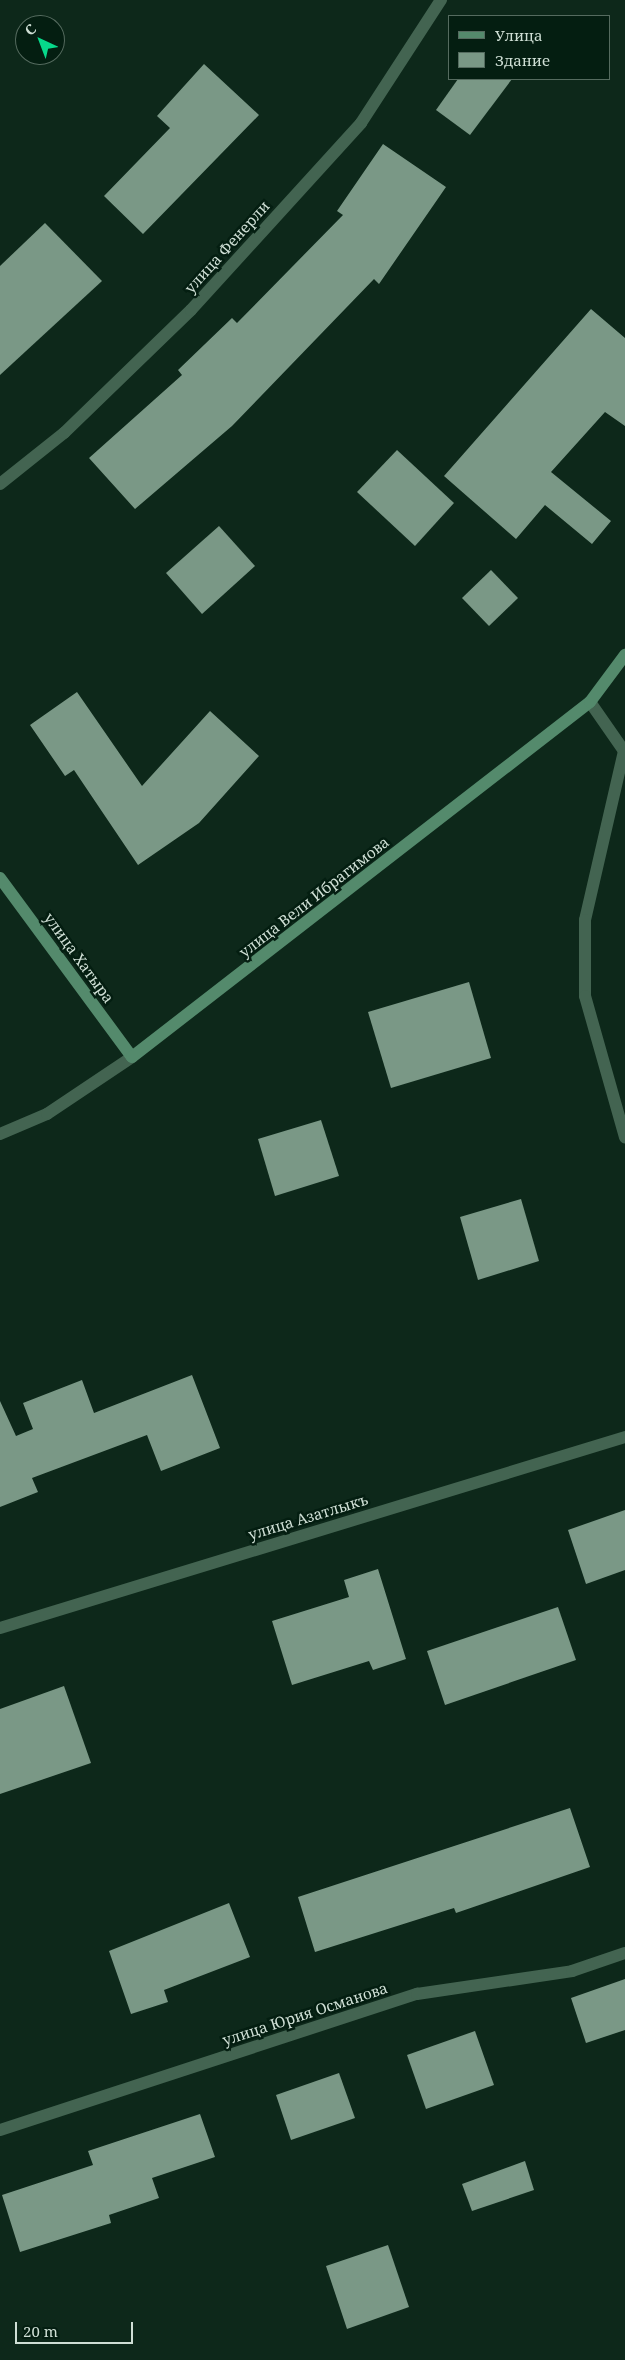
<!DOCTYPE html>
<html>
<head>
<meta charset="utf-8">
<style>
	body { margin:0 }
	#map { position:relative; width:625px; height:2360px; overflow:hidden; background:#0d281a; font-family:"Noto Serif",serif }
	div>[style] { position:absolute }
	.building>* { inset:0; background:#7a9886 }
	.lane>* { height:12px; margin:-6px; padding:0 6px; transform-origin:6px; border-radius:6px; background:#436451 }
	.street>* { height:12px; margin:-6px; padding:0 6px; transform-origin:6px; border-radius:6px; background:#436451 }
	.secondary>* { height:12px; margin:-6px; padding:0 6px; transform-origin:6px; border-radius:6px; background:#548a6c }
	span { translate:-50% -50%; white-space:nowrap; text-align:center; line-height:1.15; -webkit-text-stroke:5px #041e11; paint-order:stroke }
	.street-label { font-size:15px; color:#cfdfd5 }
	.legend { position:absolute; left:448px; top:15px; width:162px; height:65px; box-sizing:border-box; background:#041e11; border:1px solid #556b5f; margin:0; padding:6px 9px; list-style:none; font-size:15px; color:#cfdfd5 }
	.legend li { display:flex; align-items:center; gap:10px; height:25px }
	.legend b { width:25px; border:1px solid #556b5f }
	.north { position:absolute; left:15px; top:15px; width:50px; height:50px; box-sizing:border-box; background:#041e11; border:1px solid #556b5f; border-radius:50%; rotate:317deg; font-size:14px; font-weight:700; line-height:20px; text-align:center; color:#cfdfd5 }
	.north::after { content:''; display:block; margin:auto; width:18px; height:22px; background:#07d98b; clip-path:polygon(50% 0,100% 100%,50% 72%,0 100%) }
	.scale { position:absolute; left:15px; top:2322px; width:118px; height:22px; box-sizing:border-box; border:2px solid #cfdfd5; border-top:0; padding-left:6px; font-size:15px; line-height:18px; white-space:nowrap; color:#cfdfd5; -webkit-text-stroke:4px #041e11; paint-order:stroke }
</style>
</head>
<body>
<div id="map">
	<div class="building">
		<div style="clip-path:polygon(204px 64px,259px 115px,143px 234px,104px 196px,170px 128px,157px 116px)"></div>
		<div style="clip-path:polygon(458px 79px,512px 79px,470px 135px,436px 110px)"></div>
		<div style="clip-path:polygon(383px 144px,446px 187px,379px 284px,374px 279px,232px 426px,135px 509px,89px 458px,182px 375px,178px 370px,232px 318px,237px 323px,343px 215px,337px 211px)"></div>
		<div style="clip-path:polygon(45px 223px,102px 281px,0 375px,0 266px)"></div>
		<div style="clip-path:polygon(591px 309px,625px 338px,625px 426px,605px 412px,551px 472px,611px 521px,592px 544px,545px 505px,516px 539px,444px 476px)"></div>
		<div style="clip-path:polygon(397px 450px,454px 503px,415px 546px,357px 492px)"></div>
		<div style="clip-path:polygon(219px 526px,255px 566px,202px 614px,166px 573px)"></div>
		<div style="clip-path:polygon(491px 570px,518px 598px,489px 626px,462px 598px)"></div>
		<div style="clip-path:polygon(77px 692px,142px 786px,210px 711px,259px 756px,199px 823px,138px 865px,74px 770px,65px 776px,30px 725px)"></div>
		<div style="clip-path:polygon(469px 982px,491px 1058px,391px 1088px,368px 1012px)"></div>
		<div style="clip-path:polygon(321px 1120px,339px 1176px,275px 1196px,258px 1139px)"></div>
		<div style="clip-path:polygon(521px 1199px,539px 1261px,478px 1280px,460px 1217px)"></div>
		<div style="clip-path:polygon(192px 1375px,220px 1448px,161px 1471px,147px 1435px,32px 1478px,38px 1492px,0 1507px,0 1401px,16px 1436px,33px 1429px,23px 1403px,82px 1380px,94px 1413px)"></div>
		<div style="clip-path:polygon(625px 1510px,625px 1570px,586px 1584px,568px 1530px)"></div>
		<div style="clip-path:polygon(378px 1569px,406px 1659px,373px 1670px,369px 1661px,292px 1685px,272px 1621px,349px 1597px,344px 1580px)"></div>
		<div style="clip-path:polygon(558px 1607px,576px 1660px,445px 1705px,427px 1651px)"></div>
		<div style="clip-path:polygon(64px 1686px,91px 1763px,0 1794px,0 1709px)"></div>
		<div style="clip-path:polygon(570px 1808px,590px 1867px,456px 1913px,454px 1908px,315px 1952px,298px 1897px)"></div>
		<div style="clip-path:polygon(229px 1903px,250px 1957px,164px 1990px,168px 2002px,131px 2014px,109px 1951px)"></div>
		<div style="clip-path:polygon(625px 1979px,625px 2030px,586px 2043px,571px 1998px)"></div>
		<div style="clip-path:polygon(475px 2031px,494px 2085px,426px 2109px,407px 2055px)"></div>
		<div style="clip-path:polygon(339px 2073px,355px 2118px,291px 2140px,276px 2095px)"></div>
		<div style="clip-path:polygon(200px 2114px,215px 2157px,152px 2178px,159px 2198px,109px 2215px,111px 2223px,20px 2252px,2px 2195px,93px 2165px,88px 2151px)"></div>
		<div style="clip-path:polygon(525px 2161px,534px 2190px,472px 2211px,462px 2184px)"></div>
		<div style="clip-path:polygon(388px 2245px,409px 2307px,347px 2329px,326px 2266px)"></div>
	</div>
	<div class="lane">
		<div style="left:590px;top:702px;width:60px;rotate:55.2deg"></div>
		<div style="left:624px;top:751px;width:173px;rotate:103deg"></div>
		<div style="left:585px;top:920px;width:76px;rotate:90deg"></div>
		<div style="left:585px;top:996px;width:147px;rotate:74.2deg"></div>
	</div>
	<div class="street">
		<div style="left:0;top:484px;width:82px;rotate:-38.6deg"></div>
		<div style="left:64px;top:433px;width:177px;rotate:-44.1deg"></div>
		<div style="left:191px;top:310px;width:253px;rotate:-47.7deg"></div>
		<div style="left:361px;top:123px;width:147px;rotate:-57deg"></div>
		<div style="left:0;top:1134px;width:51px;rotate:-23.1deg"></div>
		<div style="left:47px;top:1114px;width:102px;rotate:-33.8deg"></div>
		<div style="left:0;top:1628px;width:654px;rotate:-16.99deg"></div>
		<div style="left:0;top:2130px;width:439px;rotate:-18.1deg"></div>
		<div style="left:417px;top:1994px;width:157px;rotate:-8.4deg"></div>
		<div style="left:572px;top:1971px;width:56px;rotate:-18.8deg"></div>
	</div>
	<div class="secondary">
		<div style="left:0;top:878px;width:222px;rotate:53.6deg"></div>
		<div style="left:132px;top:1057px;width:579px;rotate:-37.78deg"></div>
		<div style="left:590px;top:702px;width:59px;rotate:-53.3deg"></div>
	</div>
	<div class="street-label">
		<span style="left:227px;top:247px;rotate:-48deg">улица Фенерли</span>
		<span style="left:314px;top:897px;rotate:-38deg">улица Вели Ибрагимова</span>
		<span style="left:79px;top:958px;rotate:54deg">улица Хатыра</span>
		<span style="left:308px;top:1517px;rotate:-17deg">улица Азатлыкъ</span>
		<span style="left:305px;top:2014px;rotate:-18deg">улица Юрия Османова</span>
	</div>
	<ul class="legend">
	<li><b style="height:6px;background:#548a6c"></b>Улица</li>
	<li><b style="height:14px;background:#7a9886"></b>Здание</li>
	</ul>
	<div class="north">С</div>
	<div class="scale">20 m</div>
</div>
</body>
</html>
